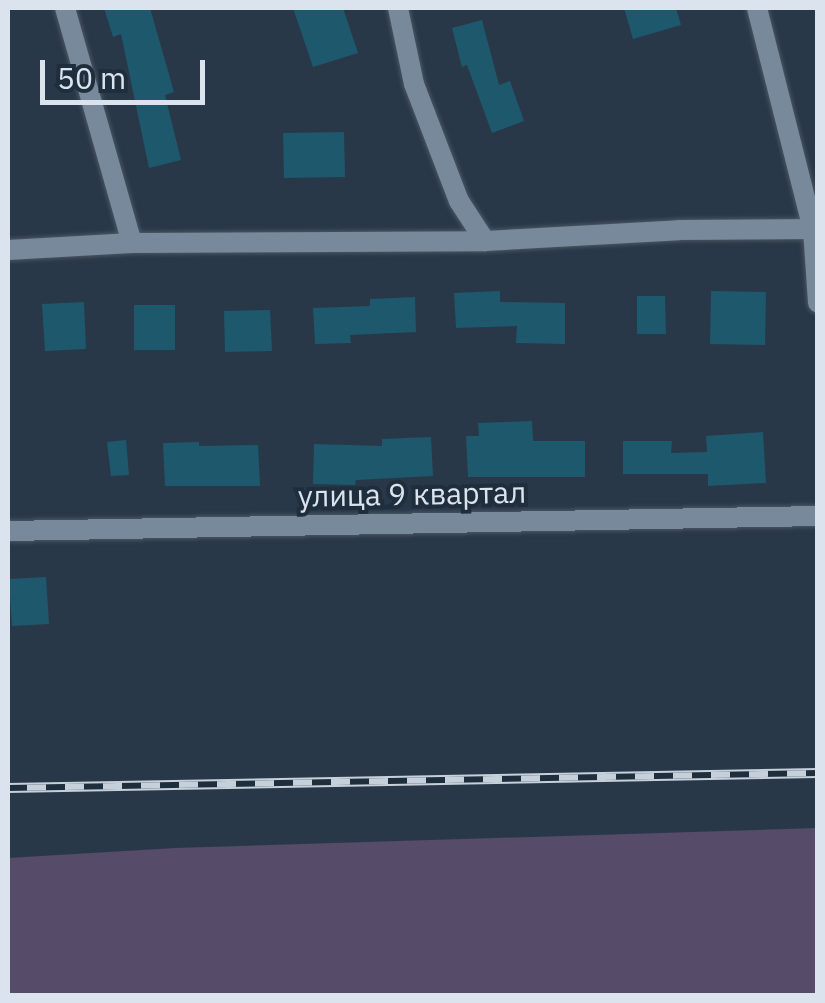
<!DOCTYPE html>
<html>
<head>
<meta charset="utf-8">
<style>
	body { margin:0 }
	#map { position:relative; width:825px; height:1003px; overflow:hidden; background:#293848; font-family:"IBM Plex Sans",sans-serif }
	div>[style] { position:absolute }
	.green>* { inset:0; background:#564b68 }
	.building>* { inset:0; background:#1e586c }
	.roads { filter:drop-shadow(0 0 2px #4a5664) drop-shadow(0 0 2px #4a5664) }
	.street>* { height:20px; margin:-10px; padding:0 10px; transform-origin:10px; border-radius:10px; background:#78899b }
	.rail>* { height:10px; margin-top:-5px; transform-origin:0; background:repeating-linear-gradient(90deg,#1f2e3d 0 19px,#c6d0da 0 38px); box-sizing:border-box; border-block:2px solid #c6d0da }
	span { translate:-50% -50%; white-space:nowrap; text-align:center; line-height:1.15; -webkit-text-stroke:8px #1f2e3d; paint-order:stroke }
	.street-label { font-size:30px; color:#dbe4ee }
	.frame { position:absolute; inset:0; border:10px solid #dbe4ee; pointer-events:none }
	.scale { position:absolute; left:40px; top:60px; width:165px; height:45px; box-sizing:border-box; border:5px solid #dbe4ee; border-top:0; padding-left:12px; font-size:30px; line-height:35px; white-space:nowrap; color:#dbe4ee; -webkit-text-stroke:8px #1f2e3d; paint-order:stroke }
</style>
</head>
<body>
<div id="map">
	<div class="green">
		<div style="clip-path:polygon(817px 828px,817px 995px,8px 995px,8px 858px,175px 848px)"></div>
	</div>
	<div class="building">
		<div style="clip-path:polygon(104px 8px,150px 8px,174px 92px,165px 95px,181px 160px,149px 168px,121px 34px,113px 37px)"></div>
		<div style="clip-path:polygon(293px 8px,343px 8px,358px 53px,313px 67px)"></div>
		<div style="clip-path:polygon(624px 8px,676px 8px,681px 25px,633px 39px)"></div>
		<div style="clip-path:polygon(482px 20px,499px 85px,510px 81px,524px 121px,492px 133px,467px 65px,462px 67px,452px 28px)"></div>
		<div style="clip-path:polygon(344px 132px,345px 177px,284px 178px,283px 133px)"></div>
		<div style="clip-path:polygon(500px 291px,500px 302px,565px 303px,565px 344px,516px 343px,517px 326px,456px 328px,454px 293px)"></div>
		<div style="clip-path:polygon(711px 291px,766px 292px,765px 345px,710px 344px)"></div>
		<div style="clip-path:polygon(637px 296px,665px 296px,666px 334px,637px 334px)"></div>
		<div style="clip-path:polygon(415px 297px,416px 332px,350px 335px,351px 343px,315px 344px,313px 308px,370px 306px,370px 299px)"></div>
		<div style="clip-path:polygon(84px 302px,86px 349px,45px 351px,42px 304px)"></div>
		<div style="clip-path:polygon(134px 305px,175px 305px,175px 350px,134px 350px)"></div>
		<div style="clip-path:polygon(270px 310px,272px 351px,225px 352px,224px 311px)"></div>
		<div style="clip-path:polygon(532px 421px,533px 441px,585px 441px,585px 477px,468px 477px,466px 436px,479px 436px,478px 423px)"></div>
		<div style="clip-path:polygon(763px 432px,766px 483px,708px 486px,708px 474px,623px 474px,623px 441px,672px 441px,671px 453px,707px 452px,706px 436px)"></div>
		<div style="clip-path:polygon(431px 437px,433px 476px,356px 480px,355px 485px,313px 484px,314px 444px,382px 446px,382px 439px)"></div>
		<div style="clip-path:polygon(126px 440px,129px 475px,111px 476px,107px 442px)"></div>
		<div style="clip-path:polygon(199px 442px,199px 446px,258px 445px,260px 486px,165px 486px,163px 443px)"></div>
		<div style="clip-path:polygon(46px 577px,49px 624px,12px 626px,9px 579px)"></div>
	</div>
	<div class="roads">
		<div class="street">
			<div style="left:65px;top:8px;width:244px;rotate:74.1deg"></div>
			<div style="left:398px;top:8px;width:78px;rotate:78.1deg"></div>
			<div style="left:414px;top:84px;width:125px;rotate:69deg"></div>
			<div style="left:459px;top:201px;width:48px;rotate:57deg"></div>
			<div style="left:757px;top:8px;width:228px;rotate:75.8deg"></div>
			<div style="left:813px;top:229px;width:74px;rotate:86.1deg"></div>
			<div style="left:8px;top:250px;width:124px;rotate:-3.2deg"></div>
			<div style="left:132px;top:243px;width:353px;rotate:-0.3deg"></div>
			<div style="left:485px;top:241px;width:194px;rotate:-3.2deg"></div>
			<div style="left:679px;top:230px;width:139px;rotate:-0.4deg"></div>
			<div style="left:8px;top:531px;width:810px;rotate:-1.06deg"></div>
		</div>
	</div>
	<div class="rail">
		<div style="left:8px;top:788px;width:810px;rotate:-1.06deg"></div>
	</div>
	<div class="street-label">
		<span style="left:412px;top:494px;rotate:-1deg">улица 9 квартал</span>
	</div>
	<div class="frame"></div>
	<div class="scale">50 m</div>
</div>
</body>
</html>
